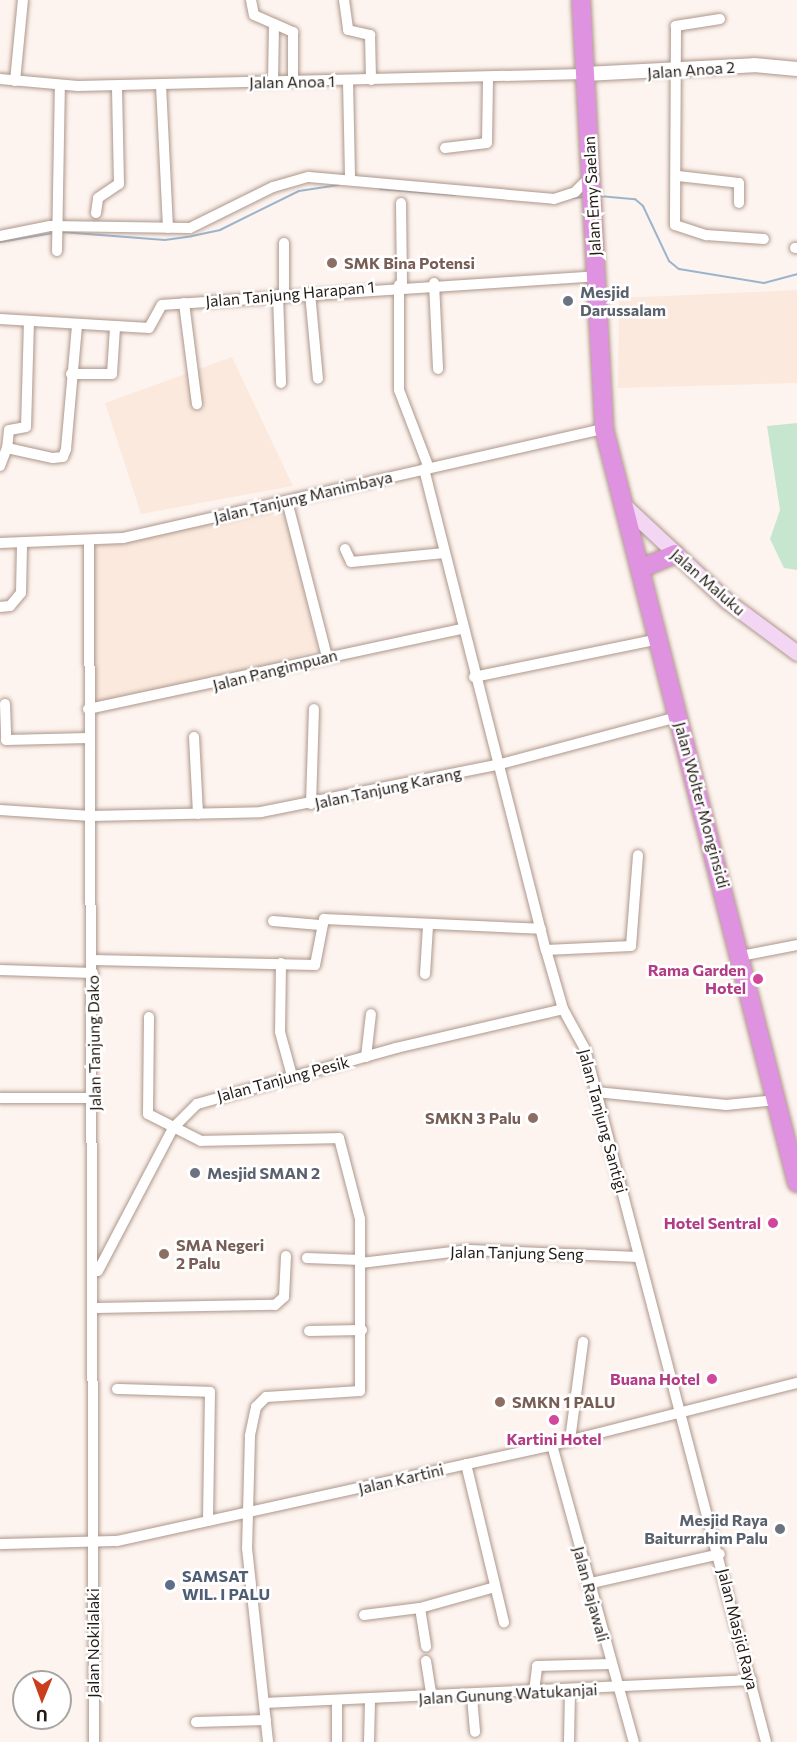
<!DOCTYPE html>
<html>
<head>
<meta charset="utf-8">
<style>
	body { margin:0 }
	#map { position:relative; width:797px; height:1742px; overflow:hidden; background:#fef4ef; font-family:Commissioner,sans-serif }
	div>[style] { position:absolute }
	.built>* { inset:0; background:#fbe9de }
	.green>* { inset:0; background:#c7e6cf }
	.stream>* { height:2px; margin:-1px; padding:0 1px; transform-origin:1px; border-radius:1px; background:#9bb4cd }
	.roads { filter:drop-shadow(0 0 2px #ad978b) drop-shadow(0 0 2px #ad978b) }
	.minor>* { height:10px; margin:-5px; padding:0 5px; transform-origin:5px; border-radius:5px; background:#fff }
	.tertiary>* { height:14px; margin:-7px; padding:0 7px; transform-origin:7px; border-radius:7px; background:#fff }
	.secondary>* { height:15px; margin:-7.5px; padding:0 7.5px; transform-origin:7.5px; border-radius:7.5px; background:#f3d6f3 }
	.trunk>* { height:18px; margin:-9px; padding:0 9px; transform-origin:9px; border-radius:9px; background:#df92e0 }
	.dots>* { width:16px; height:16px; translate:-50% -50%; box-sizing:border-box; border:3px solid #fff; border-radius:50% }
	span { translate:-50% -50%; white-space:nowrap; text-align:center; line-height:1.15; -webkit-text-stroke:5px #fff; paint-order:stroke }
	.street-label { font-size:16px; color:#231b16 }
	.education-label { font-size:16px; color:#785e54; font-weight:700 }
	.left { translate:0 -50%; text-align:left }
	.right { translate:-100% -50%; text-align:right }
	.worship-label { font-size:16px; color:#5b616d; font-weight:700 }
	.hotel-label { font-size:16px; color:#b23c85; font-weight:700 }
	.service-label { font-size:16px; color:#4e5e75; font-weight:700 }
	.north { position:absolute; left:12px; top:1670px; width:60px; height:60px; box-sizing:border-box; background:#fff; border:2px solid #a7a4a2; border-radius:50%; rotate:181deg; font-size:16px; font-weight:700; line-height:24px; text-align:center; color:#231b16 }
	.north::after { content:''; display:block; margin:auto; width:21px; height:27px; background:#c93f1e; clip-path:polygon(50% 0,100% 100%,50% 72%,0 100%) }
</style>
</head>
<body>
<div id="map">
	<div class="built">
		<div style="clip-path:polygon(797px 290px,797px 383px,618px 388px,619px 298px)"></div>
		<div style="clip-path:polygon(232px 357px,293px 486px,141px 514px,105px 403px)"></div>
		<div style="clip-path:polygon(283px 503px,318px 650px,237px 674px,91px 703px,93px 547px)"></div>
	</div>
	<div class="green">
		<div style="clip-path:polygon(797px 423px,797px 570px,784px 568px,770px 539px,780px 510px,767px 426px)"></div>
	</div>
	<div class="stream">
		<div style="left:380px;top:189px;width:75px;rotate:4.6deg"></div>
		<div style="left:599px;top:196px;width:36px;rotate:5deg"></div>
		<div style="left:635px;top:199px;width:11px;rotate:41deg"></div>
		<div style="left:643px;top:206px;width:61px;rotate:64.7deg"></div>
		<div style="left:669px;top:261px;width:13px;rotate:39deg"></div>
		<div style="left:679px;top:269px;width:86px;rotate:9.4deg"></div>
		<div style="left:764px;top:283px;width:34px;rotate:-15deg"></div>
		<div style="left:572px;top:198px;width:12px;rotate:-5deg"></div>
		<div style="left:62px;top:232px;width:103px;rotate:4.4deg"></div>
		<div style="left:165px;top:240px;width:27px;rotate:-8deg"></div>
		<div style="left:192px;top:236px;width:29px;rotate:-12deg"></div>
		<div style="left:220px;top:230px;width:88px;rotate:-26.3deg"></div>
		<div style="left:299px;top:191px;width:40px;rotate:-8.5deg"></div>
		<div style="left:0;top:242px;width:54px;rotate:-9.6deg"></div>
	</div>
	<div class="roads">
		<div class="minor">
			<div style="left:251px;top:0;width:15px;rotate:79deg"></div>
			<div style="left:254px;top:15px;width:43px;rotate:23.6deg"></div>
			<div style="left:293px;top:32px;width:49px;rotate:90deg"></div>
			<div style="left:344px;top:0;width:30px;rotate:82deg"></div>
			<div style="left:348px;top:30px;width:23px;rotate:13deg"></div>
			<div style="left:370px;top:35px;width:45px;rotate:88.7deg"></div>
			<div style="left:720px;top:19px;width:45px;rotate:171deg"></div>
			<div style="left:676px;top:26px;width:199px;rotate:90.3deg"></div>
			<div style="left:675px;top:225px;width:33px;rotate:18deg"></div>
			<div style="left:706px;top:235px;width:58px;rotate:3.9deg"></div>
			<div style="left:0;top:79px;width:78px;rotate:5.1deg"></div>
			<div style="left:78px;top:86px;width:507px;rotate:-1.36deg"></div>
			<div style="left:15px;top:81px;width:81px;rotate:-84.4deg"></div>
			<div style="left:348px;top:81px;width:99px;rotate:88.8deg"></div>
			<div style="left:273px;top:82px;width:58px;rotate:-89deg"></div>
			<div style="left:161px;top:85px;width:143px;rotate:87.2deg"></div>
			<div style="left:445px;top:148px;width:42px;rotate:-6.8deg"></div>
			<div style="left:487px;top:143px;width:65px;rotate:-89.1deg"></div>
			<div style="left:678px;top:176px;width:61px;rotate:6.5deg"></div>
			<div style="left:739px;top:183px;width:20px;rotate:90deg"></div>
			<div style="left:401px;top:203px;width:82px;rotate:89.3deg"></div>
			<div style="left:96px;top:213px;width:15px;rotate:-82deg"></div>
			<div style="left:98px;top:198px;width:25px;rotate:-34deg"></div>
			<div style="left:119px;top:184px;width:98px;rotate:-91.2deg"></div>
			<div style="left:0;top:236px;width:51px;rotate:-11.3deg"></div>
			<div style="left:50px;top:226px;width:140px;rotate:0.8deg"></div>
			<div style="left:190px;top:228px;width:93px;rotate:-26.3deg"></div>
			<div style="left:273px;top:187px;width:37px;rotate:-16deg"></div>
			<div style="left:309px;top:177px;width:246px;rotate:5.1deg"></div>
			<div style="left:554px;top:199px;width:22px;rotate:-18deg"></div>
			<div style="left:575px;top:192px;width:23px;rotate:-45deg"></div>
			<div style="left:795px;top:248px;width:2px"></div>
			<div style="left:57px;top:251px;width:166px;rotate:-89deg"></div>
			<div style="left:434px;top:283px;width:86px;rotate:87.3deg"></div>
			<div style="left:399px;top:285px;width:105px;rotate:90deg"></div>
			<div style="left:399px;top:390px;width:84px;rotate:69deg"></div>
			<div style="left:310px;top:293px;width:86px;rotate:84.7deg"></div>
			<div style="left:284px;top:294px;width:51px;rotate:-90deg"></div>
			<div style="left:278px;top:295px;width:88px;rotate:88deg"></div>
			<div style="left:184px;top:303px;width:102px;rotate:82.7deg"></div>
			<div style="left:0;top:319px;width:149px;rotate:3.5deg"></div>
			<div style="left:149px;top:328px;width:26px;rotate:-61deg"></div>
			<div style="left:162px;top:305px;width:434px;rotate:-3.8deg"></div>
			<div style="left:29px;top:321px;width:106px;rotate:91.6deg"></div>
			<div style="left:26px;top:427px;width:17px;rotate:170deg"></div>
			<div style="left:9px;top:430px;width:18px;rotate:96deg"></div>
			<div style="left:7px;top:448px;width:47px;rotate:12.3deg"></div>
			<div style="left:53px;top:458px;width:10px;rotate:-6deg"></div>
			<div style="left:63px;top:457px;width:9px;rotate:-69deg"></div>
			<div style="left:66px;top:449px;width:124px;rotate:-84.9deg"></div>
			<div style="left:71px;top:374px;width:41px"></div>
			<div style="left:112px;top:374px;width:47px;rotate:-86.3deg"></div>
			<div style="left:0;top:466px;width:19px;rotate:-69deg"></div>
			<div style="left:424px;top:469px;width:496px;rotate:75.8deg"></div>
			<div style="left:546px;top:950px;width:61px;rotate:73.9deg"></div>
			<div style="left:563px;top:1009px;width:46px;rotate:61.2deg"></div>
			<div style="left:585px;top:1049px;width:716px;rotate:75.36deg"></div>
			<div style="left:287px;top:501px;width:161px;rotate:75.6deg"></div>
			<div style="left:0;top:543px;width:123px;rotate:-2.3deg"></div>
			<div style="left:123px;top:538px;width:493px;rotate:-12.8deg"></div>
			<div style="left:89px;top:543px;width:1199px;rotate:89.76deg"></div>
			<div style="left:345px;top:549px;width:14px;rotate:65deg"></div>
			<div style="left:351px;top:562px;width:94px;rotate:-5.5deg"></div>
			<div style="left:0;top:607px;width:10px;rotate:-6deg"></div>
			<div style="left:10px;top:606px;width:17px;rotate:-50deg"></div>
			<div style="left:21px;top:593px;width:49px;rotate:-88.8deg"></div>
			<div style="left:474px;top:677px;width:189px;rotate:-11.6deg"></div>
			<div style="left:5px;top:704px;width:36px;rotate:88deg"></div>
			<div style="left:6px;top:740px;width:83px;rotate:-1.4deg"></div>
			<div style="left:88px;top:709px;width:382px;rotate:-12.1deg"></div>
			<div style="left:194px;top:737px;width:77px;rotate:87deg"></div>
			<div style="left:311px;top:804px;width:95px;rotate:-88.2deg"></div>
			<div style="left:0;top:810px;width:91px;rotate:3.8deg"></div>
			<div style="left:91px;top:816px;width:170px;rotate:-1.3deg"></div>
			<div style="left:261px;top:812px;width:241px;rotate:-11.3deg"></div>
			<div style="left:497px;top:765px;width:187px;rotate:-14.9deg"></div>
			<div style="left:273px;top:921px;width:47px;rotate:4.9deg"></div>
			<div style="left:546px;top:950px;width:85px;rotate:-2.7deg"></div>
			<div style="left:631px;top:946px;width:91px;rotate:-85.6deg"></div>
			<div style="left:741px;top:956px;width:57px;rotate:-11.1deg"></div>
			<div style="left:93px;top:960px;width:222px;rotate:1.3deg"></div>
			<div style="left:315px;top:965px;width:47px;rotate:-78.9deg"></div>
			<div style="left:324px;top:919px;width:217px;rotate:2.6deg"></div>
			<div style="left:281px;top:963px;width:69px;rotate:90.8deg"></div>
			<div style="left:280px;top:1032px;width:46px;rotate:74.7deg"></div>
			<div style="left:0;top:970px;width:93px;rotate:1.8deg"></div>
			<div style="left:425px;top:974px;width:48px;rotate:-86.4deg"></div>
			<div style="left:149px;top:1017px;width:97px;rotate:90.6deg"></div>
			<div style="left:148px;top:1114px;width:59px;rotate:27deg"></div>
			<div style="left:201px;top:1141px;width:138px;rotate:-1.2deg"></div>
			<div style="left:339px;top:1138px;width:84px;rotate:75.5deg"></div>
			<div style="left:360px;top:1219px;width:172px;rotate:90deg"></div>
			<div style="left:360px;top:1391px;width:94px;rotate:176.3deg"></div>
			<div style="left:266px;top:1397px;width:14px;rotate:135deg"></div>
			<div style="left:256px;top:1407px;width:30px;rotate:102deg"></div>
			<div style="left:250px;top:1436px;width:112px;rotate:91.5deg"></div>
			<div style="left:247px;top:1548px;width:195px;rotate:83.8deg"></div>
			<div style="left:366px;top:1057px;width:43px;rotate:-83.4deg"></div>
			<div style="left:596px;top:1092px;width:131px;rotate:5.7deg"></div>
			<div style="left:726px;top:1105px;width:51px;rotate:-5.6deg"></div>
			<div style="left:0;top:1098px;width:94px"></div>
			<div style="left:307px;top:1258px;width:54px;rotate:2.1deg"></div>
			<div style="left:361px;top:1263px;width:109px;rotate:-6.9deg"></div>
			<div style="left:469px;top:1250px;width:169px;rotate:2.4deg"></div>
			<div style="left:98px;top:1271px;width:161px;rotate:-62.3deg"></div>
			<div style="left:173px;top:1128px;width:34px;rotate:-45deg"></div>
			<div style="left:197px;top:1104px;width:207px;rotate:-15.7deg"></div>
			<div style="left:396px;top:1048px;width:171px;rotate:-13.1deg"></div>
			<div style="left:95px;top:1308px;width:180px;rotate:-1deg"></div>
			<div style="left:275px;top:1305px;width:12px;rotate:-42deg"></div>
			<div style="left:284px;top:1297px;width:41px;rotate:-87.2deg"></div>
			<div style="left:309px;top:1331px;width:53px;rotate:-1.1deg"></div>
			<div style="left:117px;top:1389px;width:93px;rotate:1.8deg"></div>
			<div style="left:210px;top:1392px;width:129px;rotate:90.9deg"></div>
			<div style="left:570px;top:1440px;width:99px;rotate:-82.4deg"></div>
			<div style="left:552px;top:1445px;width:308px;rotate:74.6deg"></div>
			<div style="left:466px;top:1464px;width:163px;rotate:76.5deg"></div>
			<div style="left:0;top:1544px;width:117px;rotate:-1.5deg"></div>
			<div style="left:117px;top:1541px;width:445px;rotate:-12.4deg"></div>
			<div style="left:552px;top:1445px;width:253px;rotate:-14.2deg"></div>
			<div style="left:587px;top:1584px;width:136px;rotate:-12.7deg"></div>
			<div style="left:420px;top:1608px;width:39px;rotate:81deg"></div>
			<div style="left:364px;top:1615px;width:56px;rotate:-7.1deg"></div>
			<div style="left:420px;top:1608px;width:78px;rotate:-15.6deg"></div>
			<div style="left:426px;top:1661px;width:38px;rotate:81deg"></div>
			<div style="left:534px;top:1692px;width:26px;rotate:-83deg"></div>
			<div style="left:537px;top:1666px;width:74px;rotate:-1.5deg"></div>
			<div style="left:472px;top:1697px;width:35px;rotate:85deg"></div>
			<div style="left:337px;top:1702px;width:40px;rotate:90deg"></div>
			<div style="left:264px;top:1703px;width:488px;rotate:-2.7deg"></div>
			<div style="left:196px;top:1722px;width:70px;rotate:-1.6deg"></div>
			<div style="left:369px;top:1742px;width:41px;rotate:-88.6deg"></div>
			<div style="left:569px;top:1742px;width:52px;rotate:-88.9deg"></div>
		</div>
		<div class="tertiary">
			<div style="left:585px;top:74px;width:169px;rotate:-3deg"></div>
			<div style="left:754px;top:65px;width:43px;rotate:5.3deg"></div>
		</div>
		<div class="secondary">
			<div style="left:625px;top:506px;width:139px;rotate:43deg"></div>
			<div style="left:727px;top:601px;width:87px;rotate:36.6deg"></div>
		</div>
		<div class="trunk">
			<div style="left:581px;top:0;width:430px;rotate:86.9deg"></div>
			<div style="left:604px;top:429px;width:778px;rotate:75.64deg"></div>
			<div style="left:642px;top:568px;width:36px;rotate:-23deg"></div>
		</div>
	</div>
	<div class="dots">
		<div style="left:332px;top:263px;background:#8d6e63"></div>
		<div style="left:568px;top:301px;background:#6b7280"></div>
		<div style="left:758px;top:979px;background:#d1479c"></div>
		<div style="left:533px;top:1118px;background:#8d6e63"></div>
		<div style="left:195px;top:1173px;background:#6b7280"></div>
		<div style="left:773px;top:1223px;background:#d1479c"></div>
		<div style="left:164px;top:1254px;background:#8d6e63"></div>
		<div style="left:712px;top:1379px;background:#d1479c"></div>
		<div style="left:500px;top:1402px;background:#8d6e63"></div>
		<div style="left:554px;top:1420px;background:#d1479c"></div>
		<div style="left:780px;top:1529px;background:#6b7280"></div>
		<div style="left:170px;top:1585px;background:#5c6f8a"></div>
	</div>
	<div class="street-label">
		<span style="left:691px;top:70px;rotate:-4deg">Jalan Anoa 2</span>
		<span style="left:292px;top:82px;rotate:-1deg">Jalan Anoa 1</span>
		<span style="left:592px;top:196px;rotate:-93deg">Jalan Emy Saelan</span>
		<span style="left:290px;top:294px;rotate:-5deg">Jalan Tanjung Harapan 1</span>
		<span style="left:303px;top:497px;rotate:-13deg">Jalan Tanjung Manimbaya</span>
		<span style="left:708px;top:582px;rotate:41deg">Jalan Maluku</span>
		<span style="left:275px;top:670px;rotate:-14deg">Jalan Pangimpuan</span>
		<span style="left:388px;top:788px;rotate:-12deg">Jalan Tanjung Karang</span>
		<span style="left:702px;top:805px;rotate:75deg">Jalan Wolter Monginsidi</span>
		<span style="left:94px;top:1043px;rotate:-91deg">Jalan Tanjung Dako</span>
		<span style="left:283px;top:1079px;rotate:-15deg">Jalan Tanjung Pesik</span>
		<span style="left:603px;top:1121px;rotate:75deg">Jalan Tanjung Santigi</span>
		<span style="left:517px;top:1253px;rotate:1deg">Jalan Tanjung Seng</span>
		<span style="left:401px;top:1479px;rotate:-13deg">Jalan Kartini</span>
		<span style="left:591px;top:1594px;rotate:75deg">Jalan Rajawali</span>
		<span style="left:738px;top:1629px;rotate:76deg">Jalan Masjid Raya</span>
		<span style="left:93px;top:1643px;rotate:-90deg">Jalan Nokilalaki</span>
		<span style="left:508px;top:1694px;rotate:-3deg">Jalan Gunung Watukanjai</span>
	</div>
	<div class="education-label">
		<span class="left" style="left:344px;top:263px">SMK Bina Potensi</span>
		<span class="right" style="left:521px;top:1118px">SMKN 3 Palu</span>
		<span class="left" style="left:176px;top:1254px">SMA Negeri<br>2 Palu</span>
		<span class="left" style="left:512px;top:1402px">SMKN 1 PALU</span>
	</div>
	<div class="worship-label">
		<span class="left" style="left:580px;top:301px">Mesjid<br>Darussalam</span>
		<span class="left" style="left:207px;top:1173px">Mesjid SMAN 2</span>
		<span class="right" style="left:768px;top:1529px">Mesjid Raya<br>Baiturrahim Palu</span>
	</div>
	<div class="hotel-label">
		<span class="right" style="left:746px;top:979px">Rama Garden<br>Hotel</span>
		<span class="right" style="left:761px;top:1223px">Hotel Sentral</span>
		<span class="right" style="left:700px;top:1379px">Buana Hotel</span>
		<span style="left:554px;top:1439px">Kartini Hotel</span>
	</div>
	<div class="service-label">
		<span class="left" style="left:182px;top:1585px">SAMSAT<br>WIL. I PALU</span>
	</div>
	<div class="north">U</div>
</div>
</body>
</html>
